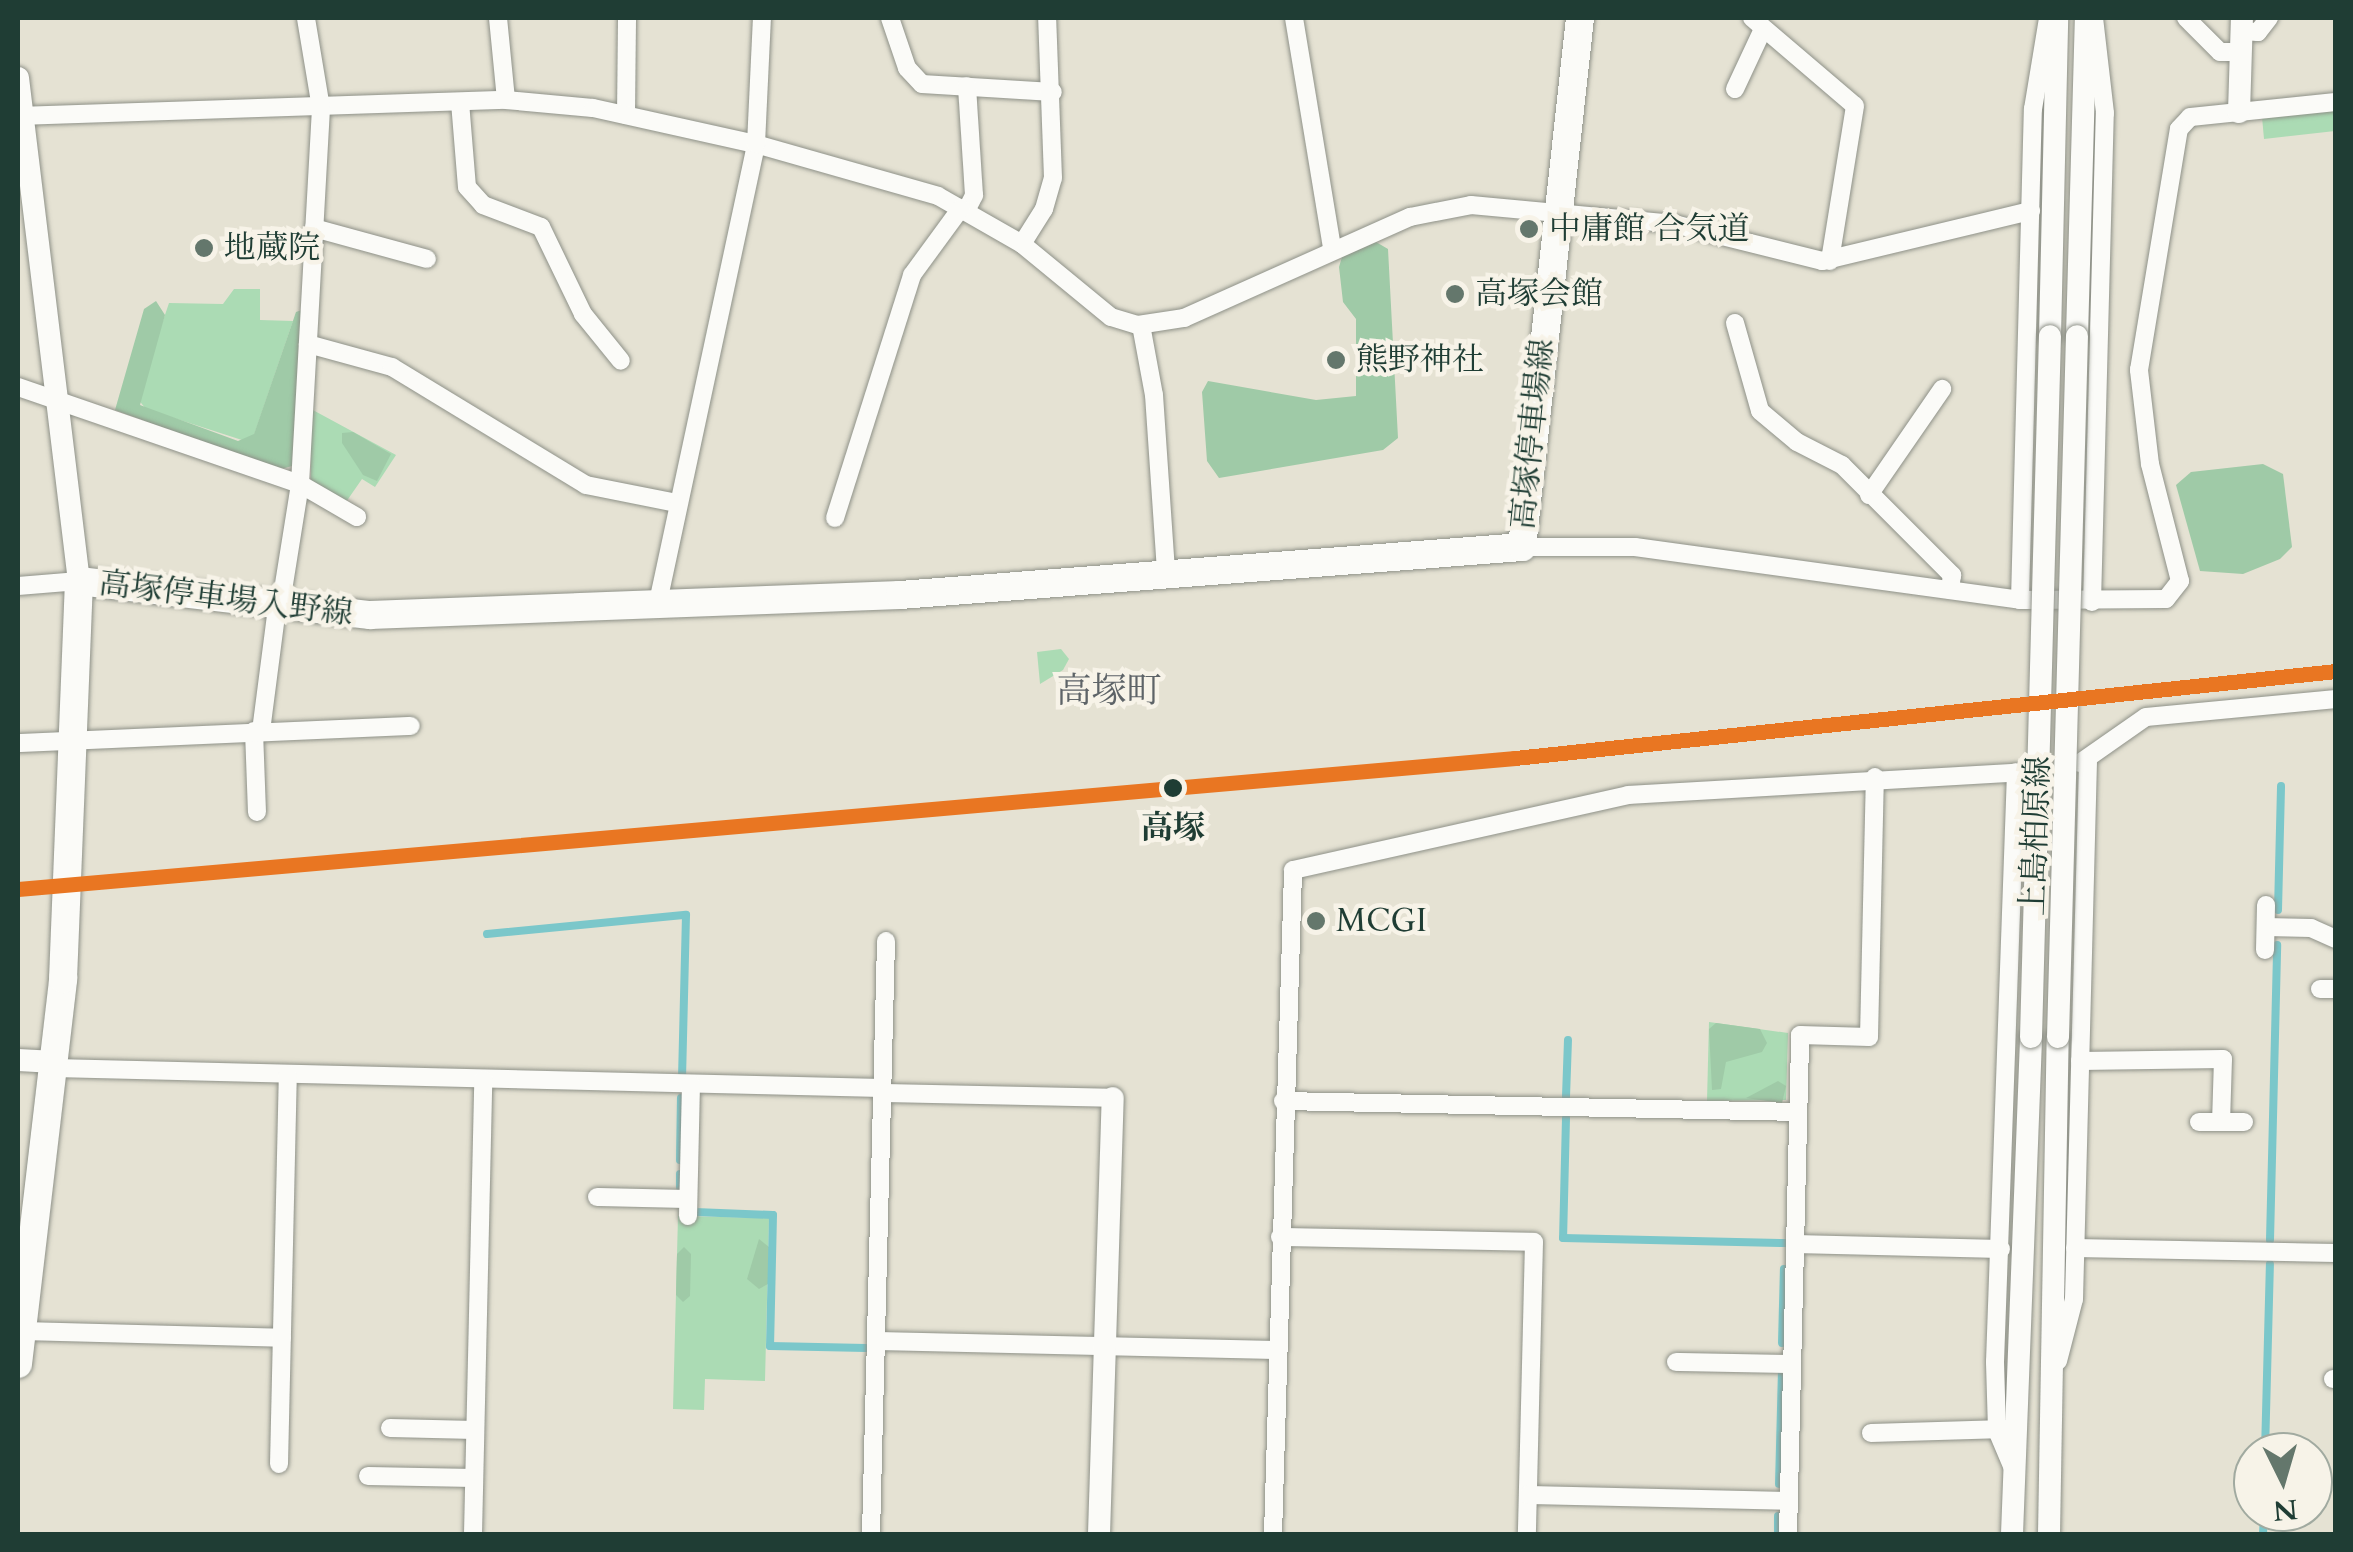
<!DOCTYPE html>
<html>
<head>
<meta charset="utf-8">
<style>
	body { margin:0 }
	#map { position:relative; width:2353px; height:1552px; overflow:hidden; background:#e5e2d3; font-family:Cardo,"Noto Serif JP",serif }
	div>[style] { position:absolute }
	.green>* { inset:0; background:#abdbb4 }
	.forest>* { inset:0; background:#9fcaa7 }
	.stream>* { height:8px; margin:-4px; padding:0 4px; transform-origin:4px; border-radius:4px; background:#7bc7ca }
	.roads { filter:drop-shadow(0 0 2px #8e9188) drop-shadow(0 0 2px #8e9188) }
	.minor>* { height:18px; margin:-9px; padding:0 9px; transform-origin:9px; border-radius:9px; background:#fbfbf8 }
	.tertiary>* { height:22px; margin:-11px; padding:0 11px; transform-origin:11px; border-radius:11px; background:#fbfbf8 }
	.secondary>* { height:28px; margin:-14px; padding:0 14px; transform-origin:14px; border-radius:14px; background:#fbfbf8 }
	.bridges { filter:drop-shadow(0 0 2px #8e9188) drop-shadow(0 0 2px #8e9188) }
	.tertiary-bridge>* { height:22px; margin:-11px; padding:0 11px; transform-origin:11px; border-radius:11px; background:#fbfbf8 }
	.rail-1>* { height:15px; margin:-7.5px; padding:0 7.5px; transform-origin:7.5px; border-radius:7.5px; background:#e97622 }
	.dots>* { width:28px; height:28px; translate:-50% -50%; box-sizing:border-box; border:5px solid #f7f3e8; border-radius:50% }
	span { translate:-50% -50%; white-space:nowrap; text-align:center; line-height:1.15; -webkit-text-stroke:9px #f7f3e8; paint-order:stroke }
	.poi-label { font-size:32px; color:#1f3d34 }
	.left { translate:0 -50%; text-align:left }
	.street-label { font-size:32px; color:#1f3d34 }
	.stop-label { font-size:32px; color:#1f3d34; font-weight:700 }
	.neighbourhood-label { font-size:35px; color:#5e6468 }
	.frame { position:absolute; inset:0; border:20px solid #1f3d34; pointer-events:none }
	.north { position:absolute; left:2233px; top:1432px; width:100px; height:100px; box-sizing:border-box; background:#f7f3e8; border:2px solid #a1aaa0; border-radius:50%; rotate:175deg; font-size:28px; font-weight:700; line-height:40px; text-align:center; color:#1f3d34 }
	.north::after { content:''; display:block; margin:auto; width:35px; height:45px; background:#64776c; clip-path:polygon(50% 0,100% 100%,50% 72%,0 100%) }
</style>
</head>
<body>
<div id="map">
	<div class="green">
		<div style="clip-path:polygon(2335px 109px,2335px 131px,2264px 139px,2262px 117px)"></div>
		<div style="clip-path:polygon(234px 289px,260px 289px,260px 320px,293px 321px,254px 435px,245px 441px,146px 409px,137px 398px,169px 303px,223px 304px)"></div>
		<div style="clip-path:polygon(311px 409px,396px 455px,375px 487px,362px 479px,346px 502px,311px 482px)"></div>
		<div style="clip-path:polygon(1061px 649px,1069px 659px,1063px 670px,1040px 684px,1037px 652px)"></div>
		<div style="clip-path:polygon(1709px 1022px,1788px 1033px,1786px 1100px,1707px 1101px)"></div>
		<div style="clip-path:polygon(678px 1216px,769px 1218px,765px 1381px,705px 1379px,704px 1410px,673px 1409px)"></div>
	</div>
	<div class="forest">
		<div style="clip-path:polygon(1376px 242px,1388px 249px,1398px 438px,1383px 450px,1219px 478px,1207px 461px,1202px 392px,1208px 381px,1316px 400px,1356px 396px,1356px 319px,1343px 302px,1339px 267px,1342px 257px)"></div>
		<div style="clip-path:polygon(156px 301px,165px 315px,140px 405px,238px 441px,254px 434px,296px 312px,302px 310px,292px 466px,278px 470px,115px 410px,144px 309px)"></div>
		<div style="clip-path:polygon(353px 432px,391px 454px,377px 481px,363px 475px,342px 443px,342px 433px)"></div>
		<div style="clip-path:polygon(2263px 464px,2283px 474px,2292px 547px,2280px 559px,2243px 574px,2200px 571px,2176px 485px,2191px 472px)"></div>
		<div style="clip-path:polygon(1716px 1023px,1760px 1029px,1767px 1043px,1762px 1052px,1726px 1062px,1721px 1089px,1712px 1090px,1709px 1029px)"></div>
		<div style="clip-path:polygon(1778px 1081px,1786px 1086px,1782px 1103px,1746px 1098px)"></div>
		<div style="clip-path:polygon(759px 1239px,769px 1247px,768px 1284px,759px 1289px,747px 1279px)"></div>
		<div style="clip-path:polygon(684px 1247px,691px 1254px,690px 1296px,683px 1302px,676px 1295px,677px 1254px)"></div>
	</div>
	<div class="stream">
		<div style="left:2278px;top:910px;width:124px;rotate:-88.6deg"></div>
		<div style="left:487px;top:934px;width:200px;rotate:-5.5deg"></div>
		<div style="left:686px;top:915px;width:159px;rotate:91.4deg"></div>
		<div style="left:1566px;top:1097px;width:57px;rotate:-88deg"></div>
		<div style="left:1566px;top:1118px;width:120px;rotate:91.4deg"></div>
		<div style="left:1563px;top:1238px;width:222px;rotate:1.3deg"></div>
		<div style="left:680px;top:1160px;width:62px;rotate:-89.1deg"></div>
		<div style="left:680px;top:1187px;width:13px;rotate:-90deg"></div>
		<div style="left:695px;top:1212px;width:78px;rotate:2.2deg"></div>
		<div style="left:773px;top:1215px;width:131px;rotate:91.3deg"></div>
		<div style="left:770px;top:1346px;width:96px;rotate:1.2deg"></div>
		<div style="left:2270px;top:1240px;width:295px;rotate:-88.6deg"></div>
		<div style="left:1782px;top:1343px;width:74px;rotate:-88.5deg"></div>
		<div style="left:2265px;top:1452px;width:188px;rotate:-88.5deg"></div>
		<div style="left:1779px;top:1484px;width:111px;rotate:-88.5deg"></div>
		<div style="left:1778px;top:1534px;width:18px;rotate:-90deg"></div>
		<div style="left:2263px;top:1534px;width:22px;rotate:-87deg"></div>
	</div>
	<div class="roads">
		<div class="minor">
			<div style="left:498px;top:18px;width:82px;rotate:84.4deg"></div>
			<div style="left:890px;top:18px;width:53px;rotate:71.2deg"></div>
			<div style="left:907px;top:68px;width:22px;rotate:47deg"></div>
			<div style="left:922px;top:84px;width:131px;rotate:3.5deg"></div>
			<div style="left:1294px;top:18px;width:233px;rotate:80.6deg"></div>
			<div style="left:1752px;top:18px;width:135px;rotate:40.5deg"></div>
			<div style="left:1855px;top:106px;width:157px;rotate:99.2deg"></div>
			<div style="left:2186px;top:18px;width:48px;rotate:45deg"></div>
			<div style="left:2220px;top:52px;width:21px"></div>
			<div style="left:2242px;top:31px;width:16px;rotate:4deg"></div>
			<div style="left:2258px;top:32px;width:18px;rotate:-52deg"></div>
			<div style="left:1735px;top:89px;width:66px;rotate:-65deg"></div>
			<div style="left:460px;top:102px;width:85px;rotate:85.3deg"></div>
			<div style="left:467px;top:187px;width:24px;rotate:48deg"></div>
			<div style="left:483px;top:205px;width:62px;rotate:20.8deg"></div>
			<div style="left:541px;top:227px;width:97px;rotate:64.2deg"></div>
			<div style="left:583px;top:314px;width:60px;rotate:51deg"></div>
			<div style="left:626px;top:115px;width:97px;rotate:-89.4deg"></div>
			<div style="left:18px;top:116px;width:488px;rotate:-1.9deg"></div>
			<div style="left:506px;top:100px;width:87px;rotate:5.3deg"></div>
			<div style="left:593px;top:108px;width:167px;rotate:12.5deg"></div>
			<div style="left:756px;top:144px;width:189px;rotate:15.9deg"></div>
			<div style="left:938px;top:196px;width:97px;rotate:29.7deg"></div>
			<div style="left:1022px;top:244px;width:115px;rotate:39.4deg"></div>
			<div style="left:1111px;top:317px;width:28px;rotate:17deg"></div>
			<div style="left:1138px;top:325px;width:47px;rotate:-8.7deg"></div>
			<div style="left:1184px;top:318px;width:248px;rotate:-24.1deg"></div>
			<div style="left:1410px;top:217px;width:62px;rotate:-11.1deg"></div>
			<div style="left:1471px;top:205px;width:204px;rotate:5.3deg"></div>
			<div style="left:1674px;top:224px;width:153px;rotate:14deg"></div>
			<div style="left:1822px;top:261px;width:215px;rotate:-13.5deg"></div>
			<div style="left:966px;top:211px;width:18px;rotate:-63deg"></div>
			<div style="left:974px;top:195px;width:109px;rotate:-93.7deg"></div>
			<div style="left:314px;top:228px;width:117px;rotate:15.3deg"></div>
			<div style="left:1022px;top:244px;width:41px;rotate:-57.8deg"></div>
			<div style="left:1044px;top:209px;width:32px;rotate:-74deg"></div>
			<div style="left:1053px;top:178px;width:160px;rotate:-92.1deg"></div>
			<div style="left:1735px;top:323px;width:91px;rotate:74.1deg"></div>
			<div style="left:1760px;top:411px;width:48px;rotate:40deg"></div>
			<div style="left:1797px;top:442px;width:51px;rotate:27.1deg"></div>
			<div style="left:1842px;top:465px;width:156px;rotate:45deg"></div>
			<div style="left:1952px;top:575px;width:15px;rotate:98deg"></div>
			<div style="left:1141px;top:325px;width:71px;rotate:79.5deg"></div>
			<div style="left:1154px;top:395px;width:176px;rotate:86.1deg"></div>
			<div style="left:308px;top:344px;width:87px;rotate:15.3deg"></div>
			<div style="left:392px;top:367px;width:227px;rotate:31.3deg"></div>
			<div style="left:586px;top:485px;width:93px;rotate:11.2deg"></div>
			<div style="left:18px;top:387px;width:298px;rotate:19deg"></div>
			<div style="left:300px;top:484px;width:66px;rotate:30.1deg"></div>
			<div style="left:1869px;top:495px;width:129px;rotate:-55.4deg"></div>
			<div style="left:835px;top:518px;width:255px;rotate:-72.4deg"></div>
			<div style="left:912px;top:275px;width:83px;rotate:-53.8deg"></div>
			<div style="left:1522px;top:547px;width:113px"></div>
			<div style="left:1635px;top:547px;width:389px;rotate:7.8deg"></div>
			<div style="left:2020px;top:600px;width:146px;rotate:-0.4deg"></div>
			<div style="left:2166px;top:599px;width:23px;rotate:-52deg"></div>
			<div style="left:2180px;top:581px;width:121px;rotate:-104.4deg"></div>
			<div style="left:2150px;top:464px;width:95px;rotate:-96.7deg"></div>
			<div style="left:2139px;top:370px;width:244px;rotate:-80.6deg"></div>
			<div style="left:2179px;top:129px;width:16px;rotate:-47deg"></div>
			<div style="left:2190px;top:117px;width:147px;rotate:-5.9deg"></div>
			<div style="left:18px;top:586px;width:61px;rotate:-4.7deg"></div>
			<div style="left:2020px;top:600px;width:491px;rotate:-88.5deg"></div>
			<div style="left:2033px;top:109px;width:92px;rotate:-80.6deg"></div>
			<div style="left:658px;top:602px;width:468px;rotate:-77.9deg"></div>
			<div style="left:756px;top:144px;width:126px;rotate:-87.3deg"></div>
			<div style="left:2092px;top:602px;width:489px;rotate:-88.5deg"></div>
			<div style="left:2105px;top:113px;width:96px;rotate:-96.6deg"></div>
			<div style="left:280px;top:609px;width:127px;rotate:-80.9deg"></div>
			<div style="left:300px;top:484px;width:377px;rotate:-86.8deg"></div>
			<div style="left:321px;top:108px;width:91px;rotate:-99.5deg"></div>
			<div style="left:254px;top:731px;width:81px;rotate:87.9deg"></div>
			<div style="left:261px;top:731px;width:124px;rotate:-82.6deg"></div>
			<div style="left:18px;top:743px;width:393px;rotate:-2.5deg"></div>
			<div style="left:2080px;top:763px;width:80px;rotate:-34.9deg"></div>
			<div style="left:2146px;top:717px;width:191px;rotate:-5.4deg"></div>
			<div style="left:2266px;top:927px;width:45px;rotate:1.3deg"></div>
			<div style="left:2311px;top:928px;width:27px;rotate:24deg"></div>
			<div style="left:2265px;top:950px;width:45px;rotate:-88.7deg"></div>
			<div style="left:2320px;top:989px;width:16px"></div>
			<div style="left:2080px;top:1061px;width:143px;rotate:-0.8deg"></div>
			<div style="left:2223px;top:1059px;width:63px;rotate:91.8deg"></div>
			<div style="left:54px;top:1068px;width:828px;rotate:1.38deg"></div>
			<div style="left:882px;top:1093px;width:231px;rotate:1.2deg"></div>
			<div style="left:1283px;top:1101px;width:515px;rotate:1.22deg"></div>
			<div style="left:2199px;top:1122px;width:45px"></div>
			<div style="left:597px;top:1197px;width:91px;rotate:1.3deg"></div>
			<div style="left:688px;top:1216px;width:132px;rotate:-88.7deg"></div>
			<div style="left:1280px;top:1237px;width:254px;rotate:1.1deg"></div>
			<div style="left:1534px;top:1242px;width:292px;rotate:91.4deg"></div>
			<div style="left:1795px;top:1244px;width:206px;rotate:1.4deg"></div>
			<div style="left:2075px;top:1248px;width:261px;rotate:1.1deg"></div>
			<div style="left:22px;top:1331px;width:260px;rotate:1.5deg"></div>
			<div style="left:876px;top:1341px;width:401px;rotate:1.3deg"></div>
			<div style="left:2058px;top:1361px;width:64px;rotate:-75.5deg"></div>
			<div style="left:2074px;top:1299px;width:540px;rotate:-88.51deg"></div>
			<div style="left:1676px;top:1362px;width:116px;rotate:1deg"></div>
			<div style="left:2333px;top:1379px;width:3px"></div>
			<div style="left:390px;top:1428px;width:85px;rotate:1.3deg"></div>
			<div style="left:1871px;top:1433px;width:134px;rotate:-1.7deg"></div>
			<div style="left:279px;top:1464px;width:389px;rotate:-88.7deg"></div>
			<div style="left:2012px;top:1466px;width:39px;rotate:-113deg"></div>
			<div style="left:1997px;top:1430px;width:68px;rotate:-91.7deg"></div>
			<div style="left:1995px;top:1362px;width:590px;rotate:-87.96deg"></div>
			<div style="left:368px;top:1476px;width:106px;rotate:1.1deg"></div>
			<div style="left:1528px;top:1495px;width:261px;rotate:1.3deg"></div>
			<div style="left:473px;top:1534px;width:455px;rotate:-88.7deg"></div>
			<div style="left:871px;top:1534px;width:593px;rotate:-88.55deg"></div>
			<div style="left:1273px;top:1534px;width:664px;rotate:-88.27deg"></div>
			<div style="left:1293px;top:870px;width:343px;rotate:-12.6deg"></div>
			<div style="left:1628px;top:795px;width:397px;rotate:-3.3deg"></div>
			<div style="left:1788px;top:1534px;width:499px;rotate:-88.6deg"></div>
			<div style="left:1800px;top:1035px;width:69px;rotate:1.7deg"></div>
			<div style="left:1869px;top:1037px;width:260px;rotate:-88.7deg"></div>
		</div>
		<div class="tertiary">
			<div style="left:18px;top:78px;width:507px;rotate:83.09deg"></div>
			<div style="left:2239px;top:112px;width:94px;rotate:-88.2deg"></div>
			<div style="left:2050px;top:336px;width:318px;rotate:-88.7deg"></div>
			<div style="left:2077px;top:336px;width:318px;rotate:-88.4deg"></div>
			<div style="left:18px;top:1060px;width:37px;rotate:3deg"></div>
			<div style="left:1099px;top:1534px;width:436px;rotate:-88.2deg"></div>
			<div style="left:2012px;top:1534px;width:497px;rotate:-87.8deg"></div>
			<div style="left:2049px;top:1534px;width:497px;rotate:-89deg"></div>
		</div>
		<div class="secondary">
			<div style="left:18px;top:1364px;width:388px;rotate:-83.3deg"></div>
			<div style="left:63px;top:979px;width:398px;rotate:-87.7deg"></div>
			<div style="left:79px;top:581px;width:293px;rotate:6.7deg"></div>
			<div style="left:370px;top:615px;width:530px;rotate:-2.16deg"></div>
			<div style="left:900px;top:595px;width:624px;rotate:-4.41deg"></div>
			<div style="left:1522px;top:547px;width:532px;rotate:-83.74deg"></div>
		</div>
	</div>
	<div class="bridges">
		<div class="tertiary-bridge">
			<div style="left:2031px;top:1037px;width:701px;rotate:-88.45deg"></div>
			<div style="left:2058px;top:1037px;width:701px;rotate:-88.45deg"></div>
		</div>
	</div>
	<div class="rail-1">
		<div style="left:18px;top:889px;width:1503px;rotate:-5deg"></div>
		<div style="left:1515px;top:758px;width:826px;rotate:-6.05deg"></div>
	</div>
	<div class="dots">
		<div style="left:1529px;top:229px;background:#64776c"></div>
		<div style="left:204px;top:248px;background:#64776c"></div>
		<div style="left:1455px;top:294px;background:#64776c"></div>
		<div style="left:1336px;top:360px;background:#64776c"></div>
		<div style="left:1173px;top:788px;background:#1f3d34"></div>
		<div style="left:1316px;top:921px;background:#64776c"></div>
	</div>
	<div class="poi-label">
		<span class="left" style="left:1549px;top:229px">中庸館 合気道</span>
		<span class="left" style="left:224px;top:248px">地蔵院</span>
		<span class="left" style="left:1475px;top:294px">高塚会館</span>
		<span class="left" style="left:1356px;top:360px">熊野神社</span>
		<span class="left" style="left:1336px;top:921px">MCGI</span>
	</div>
	<div class="street-label">
		<span style="left:1533px;top:434px;rotate:-84deg">高塚停車場線</span>
		<span style="left:226px;top:599px;rotate:7deg">高塚停車場入野線</span>
		<span style="left:2036px;top:836px;rotate:-88deg">上島柏原線</span>
	</div>
	<div class="stop-label">
		<span style="left:1173px;top:828px">高塚</span>
	</div>
	<div class="neighbourhood-label">
		<span style="left:1109px;top:691px">高塚町</span>
	</div>
	<div class="frame"></div>
	<div class="north">N</div>
</div>
</body>
</html>
